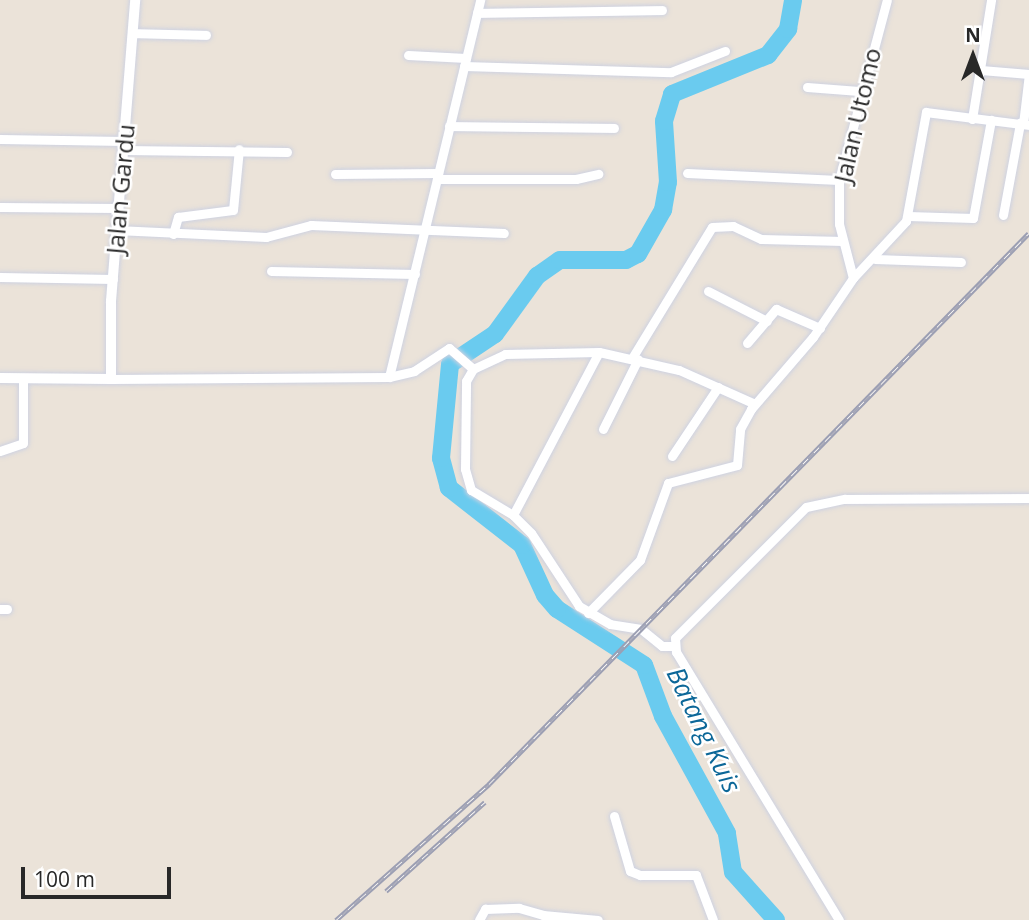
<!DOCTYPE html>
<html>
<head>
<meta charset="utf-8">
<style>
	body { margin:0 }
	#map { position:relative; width:1029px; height:920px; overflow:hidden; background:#ebe3d9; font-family:"Open Sans",sans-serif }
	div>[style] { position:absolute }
	.river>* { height:18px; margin:-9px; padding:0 9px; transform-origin:9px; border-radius:9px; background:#6acbef }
	.roads { filter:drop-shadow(0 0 2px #ced2e1) drop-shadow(0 0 2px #ced2e1) }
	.minor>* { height:9px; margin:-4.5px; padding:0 4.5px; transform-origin:4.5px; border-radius:4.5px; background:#fff }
	.tertiary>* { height:10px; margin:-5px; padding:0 5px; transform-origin:5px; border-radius:5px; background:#fff }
	.rail>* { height:5px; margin-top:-2.5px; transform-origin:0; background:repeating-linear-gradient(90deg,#fff 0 8px,#9c9fb3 0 16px); box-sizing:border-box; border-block:2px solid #9c9fb3 }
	span { translate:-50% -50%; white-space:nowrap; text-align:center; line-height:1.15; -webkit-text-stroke:5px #fff; paint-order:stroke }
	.street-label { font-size:24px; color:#282828 }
	.water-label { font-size:26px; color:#0c6798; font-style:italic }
	.north { position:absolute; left:938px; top:21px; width:70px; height:70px; -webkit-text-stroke:5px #fff; paint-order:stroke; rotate:0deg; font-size:19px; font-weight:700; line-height:28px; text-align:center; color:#282828 }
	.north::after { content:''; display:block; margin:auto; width:24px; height:32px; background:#282828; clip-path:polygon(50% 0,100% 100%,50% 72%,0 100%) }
	.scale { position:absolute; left:21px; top:867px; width:150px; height:32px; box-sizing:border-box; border:4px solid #282828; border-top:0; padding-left:9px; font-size:21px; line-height:24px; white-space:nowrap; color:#282828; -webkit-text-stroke:5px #fff; paint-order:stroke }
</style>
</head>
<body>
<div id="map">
	<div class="river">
		<div style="left:776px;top:920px;width:64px;rotate:-131.9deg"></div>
		<div style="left:733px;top:872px;width:39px;rotate:-99deg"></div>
		<div style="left:727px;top:833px;width:133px;rotate:-118.7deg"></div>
		<div style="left:663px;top:716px;width:54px;rotate:-110.4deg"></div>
		<div style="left:644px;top:665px;width:103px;rotate:-147.2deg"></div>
		<div style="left:557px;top:609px;width:18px;rotate:-131deg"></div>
		<div style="left:545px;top:595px;width:55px;rotate:-114.7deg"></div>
		<div style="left:522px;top:545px;width:93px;rotate:-142deg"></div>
		<div style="left:449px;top:488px;width:31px;rotate:-105deg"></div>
		<div style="left:441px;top:458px;width:94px;rotate:-84.5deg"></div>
		<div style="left:450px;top:364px;width:54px;rotate:-33.7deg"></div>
		<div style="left:495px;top:334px;width:72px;rotate:-54.1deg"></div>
		<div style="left:537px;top:276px;width:28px;rotate:-35deg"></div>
		<div style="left:560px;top:260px;width:66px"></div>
		<div style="left:626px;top:260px;width:13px;rotate:-27deg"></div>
		<div style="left:638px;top:254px;width:51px;rotate:-60.4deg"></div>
		<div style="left:663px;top:210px;width:28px;rotate:-80deg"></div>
		<div style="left:668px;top:182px;width:61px;rotate:-93.8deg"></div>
		<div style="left:664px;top:121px;width:28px;rotate:-73deg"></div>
		<div style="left:672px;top:94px;width:104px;rotate:-22.1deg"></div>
		<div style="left:768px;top:55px;width:33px;rotate:-52deg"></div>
		<div style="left:788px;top:29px;width:29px;rotate:-80deg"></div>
	</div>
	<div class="roads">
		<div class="minor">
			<div style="left:477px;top:13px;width:185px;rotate:-0.9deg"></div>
			<div style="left:132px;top:33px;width:74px;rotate:1.5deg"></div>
			<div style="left:408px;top:55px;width:58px;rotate:3deg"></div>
			<div style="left:464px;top:66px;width:207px;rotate:1.7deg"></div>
			<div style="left:671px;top:72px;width:58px;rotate:-21.3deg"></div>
			<div style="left:981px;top:70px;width:48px;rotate:4.8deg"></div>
			<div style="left:807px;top:87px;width:52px;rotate:4.4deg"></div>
			<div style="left:972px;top:119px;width:121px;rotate:-80.9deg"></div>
			<div style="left:1023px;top:124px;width:50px;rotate:-83.2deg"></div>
			<div style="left:449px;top:126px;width:165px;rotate:0.7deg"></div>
			<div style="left:0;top:139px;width:124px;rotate:0.9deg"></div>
			<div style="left:123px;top:150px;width:164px;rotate:0.7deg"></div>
			<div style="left:687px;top:173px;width:152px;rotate:2.6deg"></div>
			<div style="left:335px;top:174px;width:103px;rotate:-0.6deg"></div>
			<div style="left:437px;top:179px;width:139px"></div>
			<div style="left:576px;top:179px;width:23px;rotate:-13deg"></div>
			<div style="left:0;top:207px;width:117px;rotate:0.5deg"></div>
			<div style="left:1003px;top:215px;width:94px;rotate:-79.5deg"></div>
			<div style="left:908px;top:216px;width:65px;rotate:1.8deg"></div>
			<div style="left:973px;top:218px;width:100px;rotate:-79.6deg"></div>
			<div style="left:116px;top:230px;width:150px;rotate:2.7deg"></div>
			<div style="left:266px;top:237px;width:47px;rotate:-14.9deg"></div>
			<div style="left:311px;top:225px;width:193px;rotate:2.4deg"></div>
			<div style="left:173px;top:234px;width:18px;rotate:-74deg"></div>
			<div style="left:178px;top:217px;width:55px;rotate:-7.3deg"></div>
			<div style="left:233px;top:210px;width:61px;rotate:-84.4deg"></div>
			<div style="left:875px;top:259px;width:86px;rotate:2deg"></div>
			<div style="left:271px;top:271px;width:144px;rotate:1.2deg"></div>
			<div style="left:0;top:277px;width:113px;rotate:1deg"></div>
			<div style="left:853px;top:278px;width:56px;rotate:-104.5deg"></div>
			<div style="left:839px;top:224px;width:44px;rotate:-90deg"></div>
			<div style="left:839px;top:180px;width:186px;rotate:-75.1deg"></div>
			<div style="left:708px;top:291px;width:66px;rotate:27deg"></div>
			<div style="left:747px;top:343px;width:45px;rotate:-49.5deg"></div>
			<div style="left:776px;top:309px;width:48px;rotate:23.4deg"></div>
			<div style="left:632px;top:358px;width:153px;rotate:-58.6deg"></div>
			<div style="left:712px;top:227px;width:21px;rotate:-3deg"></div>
			<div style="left:733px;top:226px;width:31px;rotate:25deg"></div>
			<div style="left:761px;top:239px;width:82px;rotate:1.4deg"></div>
			<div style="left:389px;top:377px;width:388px;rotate:-76.4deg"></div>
			<div style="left:111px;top:379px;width:278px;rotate:-0.4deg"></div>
			<div style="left:389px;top:377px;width:26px;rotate:-13deg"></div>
			<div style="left:414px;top:371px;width:42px;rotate:-33.3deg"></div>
			<div style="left:449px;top:348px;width:32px;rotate:41deg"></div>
			<div style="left:603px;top:429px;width:78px;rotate:-63.4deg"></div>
			<div style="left:0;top:451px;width:24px;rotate:-19deg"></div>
			<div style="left:23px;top:443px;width:64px;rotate:-90deg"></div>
			<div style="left:672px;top:456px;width:83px;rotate:-56.3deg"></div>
			<div style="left:513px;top:515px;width:184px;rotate:-62.2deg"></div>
			<div style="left:0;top:609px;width:7px"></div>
			<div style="left:588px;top:613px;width:74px;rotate:-45.5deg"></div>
			<div style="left:640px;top:560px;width:82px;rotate:-70deg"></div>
			<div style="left:668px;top:483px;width:71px;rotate:-14.6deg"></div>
			<div style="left:737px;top:465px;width:36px;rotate:-85deg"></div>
			<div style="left:740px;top:429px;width:23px;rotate:-61deg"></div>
			<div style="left:751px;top:409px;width:95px;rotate:-49.3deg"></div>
			<div style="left:813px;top:337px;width:71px;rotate:-55.9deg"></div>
			<div style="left:853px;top:278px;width:78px;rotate:-47.1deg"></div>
			<div style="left:906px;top:221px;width:111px;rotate:-79.6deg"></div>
			<div style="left:926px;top:112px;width:104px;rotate:7.2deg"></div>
			<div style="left:674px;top:646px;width:12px;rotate:180deg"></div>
			<div style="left:662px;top:646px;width:27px;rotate:-141deg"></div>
			<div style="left:641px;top:629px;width:31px;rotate:-171deg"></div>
			<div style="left:610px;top:624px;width:36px;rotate:-150deg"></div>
			<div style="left:579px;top:606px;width:87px;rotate:-123.3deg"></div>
			<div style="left:531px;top:533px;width:25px;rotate:-135deg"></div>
			<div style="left:513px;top:515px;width:49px;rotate:-149.2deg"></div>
			<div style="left:471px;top:490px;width:22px;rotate:-106deg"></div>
			<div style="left:465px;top:469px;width:88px;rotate:-89.3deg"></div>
			<div style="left:466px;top:381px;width:14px;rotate:-60deg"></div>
			<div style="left:473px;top:369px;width:35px;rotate:-25deg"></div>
			<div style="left:505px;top:354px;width:94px;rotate:-1.2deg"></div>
			<div style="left:599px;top:352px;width:82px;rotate:12.7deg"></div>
			<div style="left:679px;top:370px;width:83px;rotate:24.1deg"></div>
			<div style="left:614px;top:816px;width:57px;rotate:73.8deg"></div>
			<div style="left:630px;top:871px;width:11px;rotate:22deg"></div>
			<div style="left:640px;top:875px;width:56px"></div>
			<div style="left:696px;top:875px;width:48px;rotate:69.3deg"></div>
			<div style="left:479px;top:920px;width:13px;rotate:-61deg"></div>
			<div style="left:485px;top:909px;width:34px;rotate:-2deg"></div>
			<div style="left:519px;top:908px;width:25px;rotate:16deg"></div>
			<div style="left:543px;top:915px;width:55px;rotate:5.2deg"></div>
			<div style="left:839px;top:920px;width:314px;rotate:-121.3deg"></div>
			<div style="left:676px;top:652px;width:14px;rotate:-94deg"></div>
			<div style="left:675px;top:638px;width:185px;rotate:-45deg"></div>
			<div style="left:806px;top:507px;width:40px;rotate:-12deg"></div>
			<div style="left:845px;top:499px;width:184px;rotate:-0.3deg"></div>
		</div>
		<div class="tertiary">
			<div style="left:0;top:378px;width:111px;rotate:0.5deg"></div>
			<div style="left:111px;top:379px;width:78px;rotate:-90deg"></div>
			<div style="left:111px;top:301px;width:302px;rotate:-85.4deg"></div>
		</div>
	</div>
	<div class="rail">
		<div style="left:386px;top:891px;width:133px;rotate:-42deg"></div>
		<div style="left:336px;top:920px;width:205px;rotate:-41.6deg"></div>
		<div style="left:489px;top:784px;width:771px;rotate:-45.58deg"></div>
	</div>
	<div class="street-label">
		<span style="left:857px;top:115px;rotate:-77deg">Jalan Utomo</span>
		<span style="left:120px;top:189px;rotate:-85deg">Jalan Gardu</span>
	</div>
	<div class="water-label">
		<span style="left:704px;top:730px;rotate:64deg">Batang Kuis</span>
	</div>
	<div class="north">N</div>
	<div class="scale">100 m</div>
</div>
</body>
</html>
